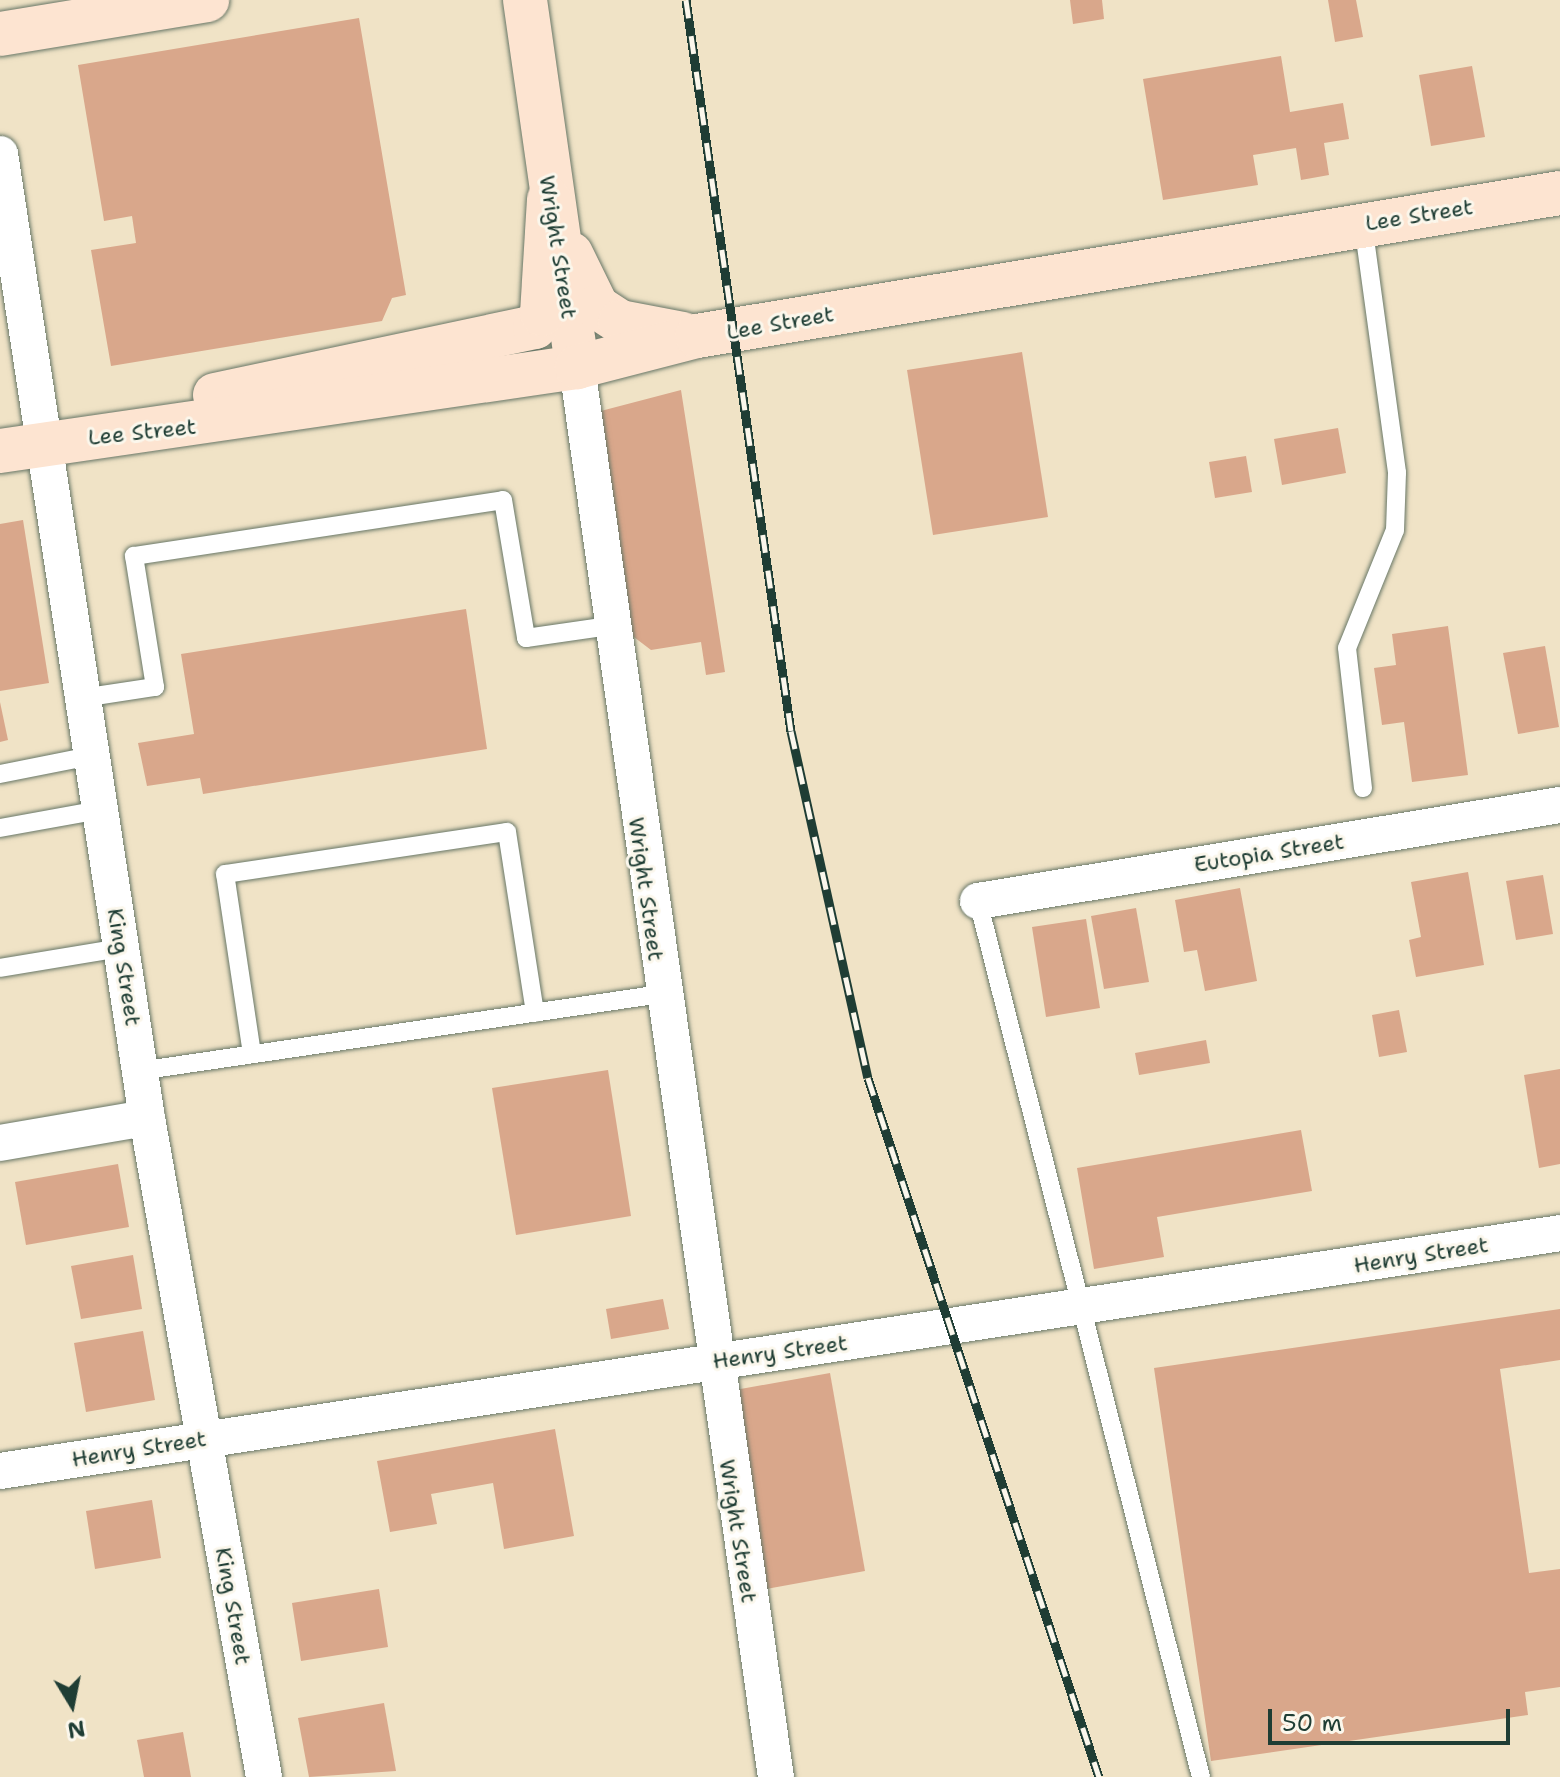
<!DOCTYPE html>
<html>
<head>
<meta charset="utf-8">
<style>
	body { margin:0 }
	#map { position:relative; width:1560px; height:1777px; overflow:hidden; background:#f0e3c6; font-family:"Shantell Sans",sans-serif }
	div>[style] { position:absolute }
	.building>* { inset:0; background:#d9a78b }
	.roads { filter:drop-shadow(0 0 2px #687767) drop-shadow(0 0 2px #687767) }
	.lane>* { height:18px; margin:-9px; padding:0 9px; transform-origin:9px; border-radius:9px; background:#fff }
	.street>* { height:36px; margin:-18px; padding:0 18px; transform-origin:18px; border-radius:18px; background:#fff }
	.secondary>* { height:44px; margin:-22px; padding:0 22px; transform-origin:22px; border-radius:22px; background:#fde4d1 }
	.rail>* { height:9px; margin-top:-4.5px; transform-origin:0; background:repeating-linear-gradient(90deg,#fbf7ec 0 18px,#1f3d34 0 36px); box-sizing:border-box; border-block:2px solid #1f3d34 }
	span { translate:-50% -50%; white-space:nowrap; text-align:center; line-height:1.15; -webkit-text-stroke:6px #fbf7ec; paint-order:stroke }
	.street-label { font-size:22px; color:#1f3d34 }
	.north { position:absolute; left:32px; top:1665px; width:80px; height:80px; -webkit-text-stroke:6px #fbf7ec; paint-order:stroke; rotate:170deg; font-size:22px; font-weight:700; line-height:32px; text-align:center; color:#1f3d34 }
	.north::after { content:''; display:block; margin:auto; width:28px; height:36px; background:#1f3d34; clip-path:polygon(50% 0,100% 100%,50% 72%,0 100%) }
	.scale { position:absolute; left:1268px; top:1709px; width:242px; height:36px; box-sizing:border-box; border:4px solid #1f3d34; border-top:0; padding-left:10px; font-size:24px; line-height:28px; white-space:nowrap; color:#1f3d34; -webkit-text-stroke:6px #fbf7ec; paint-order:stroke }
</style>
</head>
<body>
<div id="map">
	<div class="building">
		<div style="clip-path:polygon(1070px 0,1102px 0,1104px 19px,1073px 24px)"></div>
		<div style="clip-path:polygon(1328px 0,1356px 0,1363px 37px,1335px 42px)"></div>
		<div style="clip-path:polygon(359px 18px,406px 295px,392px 298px,382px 321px,111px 366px,91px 250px,136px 243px,132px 216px,104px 221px,78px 65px)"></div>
		<div style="clip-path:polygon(1281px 56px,1290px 112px,1343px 103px,1349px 139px,1324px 143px,1329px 175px,1301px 180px,1296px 148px,1253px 155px,1258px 185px,1163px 200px,1143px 79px)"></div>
		<div style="clip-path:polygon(1472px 66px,1485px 137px,1431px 146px,1419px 75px)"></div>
		<div style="clip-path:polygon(1022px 352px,1048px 517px,933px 535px,907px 370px)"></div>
		<div style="clip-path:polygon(681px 390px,725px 672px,706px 675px,701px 642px,651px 650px,630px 634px,597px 412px)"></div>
		<div style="clip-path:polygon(1338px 428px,1346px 473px,1282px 485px,1274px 439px)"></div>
		<div style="clip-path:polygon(1246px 456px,1252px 492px,1215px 498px,1209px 462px)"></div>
		<div style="clip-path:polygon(23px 520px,49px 683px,0 691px,0 524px)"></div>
		<div style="clip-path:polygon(466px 609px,487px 749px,203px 794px,200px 778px,147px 786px,138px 743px,194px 734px,181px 654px)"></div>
		<div style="clip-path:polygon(1448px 626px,1468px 775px,1412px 782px,1404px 722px,1382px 725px,1374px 668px,1396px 665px,1392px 634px)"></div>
		<div style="clip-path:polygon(1545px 646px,1559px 727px,1518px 734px,1503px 653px)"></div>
		<div style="clip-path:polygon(0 702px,8px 740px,0 742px)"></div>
		<div style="clip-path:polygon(1468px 872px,1484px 965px,1416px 977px,1409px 940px,1421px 937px,1411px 882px)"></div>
		<div style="clip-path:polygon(1543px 875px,1553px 934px,1516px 940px,1506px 881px)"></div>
		<div style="clip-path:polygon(1240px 888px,1257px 981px,1205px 991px,1197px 950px,1184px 952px,1175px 900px)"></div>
		<div style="clip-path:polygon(1136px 908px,1149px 982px,1104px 989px,1091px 916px)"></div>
		<div style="clip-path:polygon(1086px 919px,1100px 1008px,1046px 1017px,1032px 927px)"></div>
		<div style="clip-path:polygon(1399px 1010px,1407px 1052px,1379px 1057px,1372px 1015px)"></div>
		<div style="clip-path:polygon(1206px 1040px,1210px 1063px,1139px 1075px,1135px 1053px)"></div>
		<div style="clip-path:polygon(1560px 1069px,1560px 1164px,1539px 1168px,1524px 1075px)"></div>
		<div style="clip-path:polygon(608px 1070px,631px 1216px,516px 1235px,492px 1088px)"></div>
		<div style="clip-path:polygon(1301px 1130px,1312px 1191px,1157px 1217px,1164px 1257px,1094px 1269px,1077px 1168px)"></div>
		<div style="clip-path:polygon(118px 1164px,129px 1227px,26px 1245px,15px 1182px)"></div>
		<div style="clip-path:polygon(133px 1255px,142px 1309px,81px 1319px,71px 1266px)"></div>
		<div style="clip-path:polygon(663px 1299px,669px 1329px,611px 1339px,606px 1309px)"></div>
		<div style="clip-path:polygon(1560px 1309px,1560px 1360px,1500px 1369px,1529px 1573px,1560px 1569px,1560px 1687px,1525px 1692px,1528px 1715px,1211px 1761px,1154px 1368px)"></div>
		<div style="clip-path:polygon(143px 1331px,155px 1400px,86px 1412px,74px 1343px)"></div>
		<div style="clip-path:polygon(830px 1373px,865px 1571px,760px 1590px,724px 1392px)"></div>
		<div style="clip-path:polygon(555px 1429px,574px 1536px,504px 1549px,493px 1483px,431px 1494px,437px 1524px,390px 1532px,377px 1461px)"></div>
		<div style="clip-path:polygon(152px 1500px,161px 1558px,95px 1569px,86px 1511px)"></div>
		<div style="clip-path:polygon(379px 1589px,388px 1647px,301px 1661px,292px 1603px)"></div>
		<div style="clip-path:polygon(384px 1703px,396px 1771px,309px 1777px,298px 1718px)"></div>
		<div style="clip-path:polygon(183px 1732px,191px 1777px,144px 1777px,137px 1740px)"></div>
	</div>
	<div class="roads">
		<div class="lane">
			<div style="left:1363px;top:224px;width:251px;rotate:82.2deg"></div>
			<div style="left:1397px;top:473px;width:57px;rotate:92deg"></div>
			<div style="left:1395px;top:530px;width:127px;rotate:112.1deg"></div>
			<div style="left:1347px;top:648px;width:141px;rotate:83.5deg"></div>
			<div style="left:82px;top:698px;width:74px;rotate:-8.6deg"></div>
			<div style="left:155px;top:687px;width:133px;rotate:-99.1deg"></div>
			<div style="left:134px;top:556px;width:373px;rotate:-8.6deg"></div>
			<div style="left:503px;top:500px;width:140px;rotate:80.5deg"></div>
			<div style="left:526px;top:638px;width:84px;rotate:-8.2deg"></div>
			<div style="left:0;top:774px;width:93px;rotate:-11.2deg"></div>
			<div style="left:0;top:828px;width:102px;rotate:-10.2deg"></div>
			<div style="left:978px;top:901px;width:904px;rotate:75.72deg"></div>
			<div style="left:0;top:968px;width:123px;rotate:-9.4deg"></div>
			<div style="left:252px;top:1054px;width:182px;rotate:-98.5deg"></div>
			<div style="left:225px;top:874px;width:285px;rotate:-8.5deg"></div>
			<div style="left:507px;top:832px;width:183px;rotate:81.2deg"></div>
			<div style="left:139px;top:1071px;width:528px;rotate:-8.39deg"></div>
		</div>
		<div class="street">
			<div style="left:0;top:154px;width:975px;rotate:81.33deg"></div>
			<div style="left:147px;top:1118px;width:669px;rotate:79.93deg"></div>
			<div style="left:577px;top:367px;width:1424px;rotate:81.97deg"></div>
			<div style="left:978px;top:901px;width:590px;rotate:-9.37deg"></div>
			<div style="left:0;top:1143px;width:149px;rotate:-9.7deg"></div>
			<div style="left:0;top:1471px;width:1578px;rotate:-8.67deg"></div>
		</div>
		<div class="secondary">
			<div style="left:525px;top:0;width:371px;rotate:81.9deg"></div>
			<div style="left:0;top:34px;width:210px;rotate:-9.3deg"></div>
			<div style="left:571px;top:254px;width:59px;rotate:63.9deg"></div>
			<div style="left:597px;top:307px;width:27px;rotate:33deg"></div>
			<div style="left:620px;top:322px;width:64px;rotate:10.8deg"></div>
			<div style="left:215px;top:395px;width:327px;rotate:-12deg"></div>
			<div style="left:535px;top:327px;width:15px;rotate:-62deg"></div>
			<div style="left:542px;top:314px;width:115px;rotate:-86.5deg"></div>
			<div style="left:0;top:451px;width:583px;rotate:-8.28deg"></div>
			<div style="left:577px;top:367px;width:124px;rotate:-14.5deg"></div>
			<div style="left:697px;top:336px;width:875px;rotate:-9.41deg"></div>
		</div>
	</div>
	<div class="rail">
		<div style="left:686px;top:0;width:739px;rotate:81.83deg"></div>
		<div style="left:791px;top:731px;width:355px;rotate:77.5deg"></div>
		<div style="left:868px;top:1078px;width:736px;rotate:71.71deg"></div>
	</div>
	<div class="street-label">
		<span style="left:1419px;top:215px;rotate:-9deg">Lee Street</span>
		<span style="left:558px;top:247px;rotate:81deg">Wright Street</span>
		<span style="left:780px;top:323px;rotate:-10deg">Lee Street</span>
		<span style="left:142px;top:432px;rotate:-6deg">Lee Street</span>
		<span style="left:1269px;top:853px;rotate:-9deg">Eutopia Street</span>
		<span style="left:646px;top:889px;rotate:82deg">Wright Street</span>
		<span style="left:124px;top:967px;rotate:81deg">King Street</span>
		<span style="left:1421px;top:1255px;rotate:-9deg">Henry Street</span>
		<span style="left:780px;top:1352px;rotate:-8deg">Henry Street</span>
		<span style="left:139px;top:1449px;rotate:-9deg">Henry Street</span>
		<span style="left:738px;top:1531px;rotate:81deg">Wright Street</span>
		<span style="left:233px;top:1606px;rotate:80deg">King Street</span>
	</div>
	<div class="north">N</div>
	<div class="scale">50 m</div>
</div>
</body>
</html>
